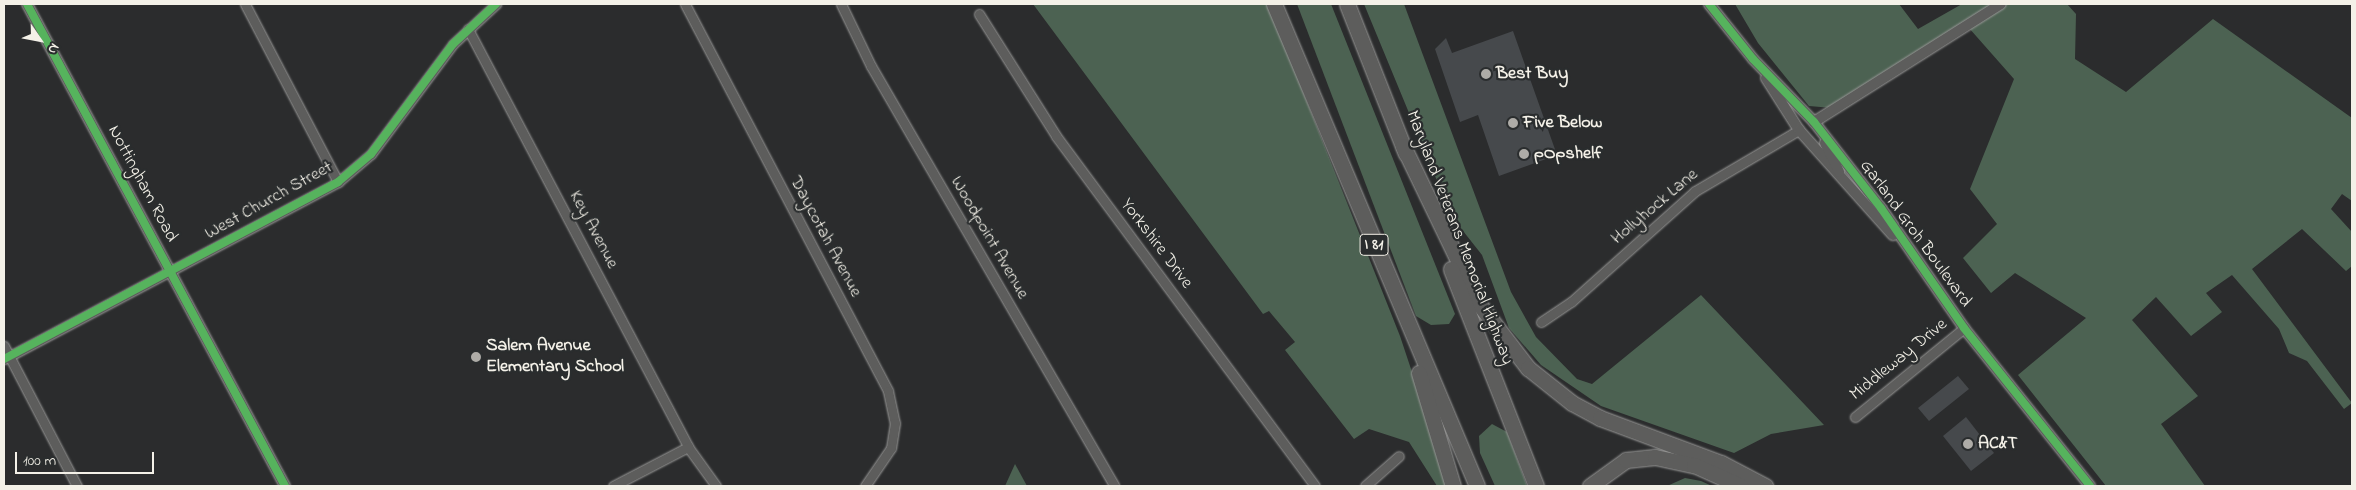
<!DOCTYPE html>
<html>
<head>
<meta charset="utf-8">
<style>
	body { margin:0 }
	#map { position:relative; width:2356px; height:490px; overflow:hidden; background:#2b2c2d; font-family:"Indie Flower",sans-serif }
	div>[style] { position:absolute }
	.green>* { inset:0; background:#4c6252 }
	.building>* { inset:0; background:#46494c }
	.roads { filter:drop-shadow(0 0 1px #979796) drop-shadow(0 0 1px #979796) }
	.minor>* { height:9px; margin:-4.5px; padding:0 4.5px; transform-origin:4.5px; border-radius:4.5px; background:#5d5d5c }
	.tertiary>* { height:10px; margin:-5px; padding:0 5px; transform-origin:5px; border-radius:5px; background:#5d5d5c }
	.motorway>* { height:15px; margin:-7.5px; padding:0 7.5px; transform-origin:7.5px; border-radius:7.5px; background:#5d5d5c }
	.cycleway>* { height:8px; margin:-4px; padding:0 4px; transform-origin:4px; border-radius:4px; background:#56b35d }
	.dots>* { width:14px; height:14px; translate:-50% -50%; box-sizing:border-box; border:2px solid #2a2d2e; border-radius:50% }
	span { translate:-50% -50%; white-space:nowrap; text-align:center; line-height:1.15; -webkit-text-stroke:4.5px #2a2d2e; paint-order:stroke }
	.shield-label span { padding:1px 4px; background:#2a2d2e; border:1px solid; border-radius:4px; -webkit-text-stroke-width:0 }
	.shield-label { font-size:16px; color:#f4f1e8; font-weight:700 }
	.poi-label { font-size:18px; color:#f4f1e8; font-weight:700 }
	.left { translate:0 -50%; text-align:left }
	.street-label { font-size:18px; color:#f4f1e8 }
	.frame { position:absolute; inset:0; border:5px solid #f4f1e8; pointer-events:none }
	.north { position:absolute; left:15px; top:15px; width:50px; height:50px; -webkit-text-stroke:4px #2a2d2e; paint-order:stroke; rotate:123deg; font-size:14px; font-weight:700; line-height:20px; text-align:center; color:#f4f1e8 }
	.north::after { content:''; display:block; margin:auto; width:18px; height:22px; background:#f4f1e8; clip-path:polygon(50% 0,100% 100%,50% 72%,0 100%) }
	.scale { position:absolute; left:15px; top:452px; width:139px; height:22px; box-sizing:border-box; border:2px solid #f4f1e8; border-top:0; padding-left:6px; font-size:15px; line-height:18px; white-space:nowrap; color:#f4f1e8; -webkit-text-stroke:4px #2a2d2e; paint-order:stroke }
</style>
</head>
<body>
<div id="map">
	<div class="green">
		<div style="clip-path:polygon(1033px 4px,1268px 4px,1400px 336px,1450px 486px,1437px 486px,1409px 442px,1369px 429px,1354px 439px,1285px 350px,1295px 342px,1269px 311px,1263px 314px)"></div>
		<div style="clip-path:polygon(1297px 4px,1331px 4px,1455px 314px,1449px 324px,1431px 325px,1416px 316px)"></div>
		<div style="clip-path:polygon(1364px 4px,1404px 4px,1511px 292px,1536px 337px,1577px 379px,1592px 384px,1701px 295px,1824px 425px,1771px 434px,1734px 453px,1601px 406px,1541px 365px,1509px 328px,1482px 255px,1452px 217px)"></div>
		<div style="clip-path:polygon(1735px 4px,1899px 4px,1918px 29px,1962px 4px,2067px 4px,2076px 14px,2075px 59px,2126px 92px,2213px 19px,2352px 118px,2352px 201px,2342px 194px,2331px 209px,2352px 232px,2352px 266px,2346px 271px,2302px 229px,2252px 269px,2352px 403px,2344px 409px,2307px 361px,2289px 353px,2279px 329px,2232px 275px,2206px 293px,2222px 312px,2191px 336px,2156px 297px,2132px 320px,2198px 396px,2161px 424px,2205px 486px,2106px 486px,2018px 375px,2086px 318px,2015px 273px,1991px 293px,1963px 258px,1997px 224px,1970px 189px,2014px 79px,1969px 28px,1844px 109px,1809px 106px,1758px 43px)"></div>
		<div style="clip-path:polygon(1492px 424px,1507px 432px,1527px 486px,1495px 486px,1480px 453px,1479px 436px)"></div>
		<div style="clip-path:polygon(1015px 464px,1027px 486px,1005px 486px)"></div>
		<div style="clip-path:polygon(1685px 478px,1701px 481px,1712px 486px,1667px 486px)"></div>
	</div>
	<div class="building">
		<div style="clip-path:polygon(1513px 31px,1557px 155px,1499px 176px,1478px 115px,1460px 122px,1435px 49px,1446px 38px,1452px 53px)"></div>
		<div style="clip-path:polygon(1958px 376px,1969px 389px,1929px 421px,1918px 408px)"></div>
		<div style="clip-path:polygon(1966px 417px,1994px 453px,1971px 471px,1943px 436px)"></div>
	</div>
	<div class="roads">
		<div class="minor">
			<div style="left:245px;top:4px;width:201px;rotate:62.4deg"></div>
			<div style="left:685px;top:4px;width:437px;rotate:62.3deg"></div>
			<div style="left:888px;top:391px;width:33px;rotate:78deg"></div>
			<div style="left:895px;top:423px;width:25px;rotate:99deg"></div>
			<div style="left:891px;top:448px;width:46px;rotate:124.4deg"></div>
			<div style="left:841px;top:4px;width:69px;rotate:64.2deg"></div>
			<div style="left:871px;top:66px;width:485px;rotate:59.9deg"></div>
			<div style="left:979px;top:14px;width:144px;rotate:57.7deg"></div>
			<div style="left:1056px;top:136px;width:435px;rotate:53.5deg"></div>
			<div style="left:468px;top:29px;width:472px;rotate:62.2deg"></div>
			<div style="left:688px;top:447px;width:48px;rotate:54.3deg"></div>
			<div style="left:1541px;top:322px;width:36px;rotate:-34deg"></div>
			<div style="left:1571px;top:302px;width:166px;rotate:-41.8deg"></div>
			<div style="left:1695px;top:191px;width:121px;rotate:-30.4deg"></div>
			<div style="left:4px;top:346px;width:158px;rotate:62.5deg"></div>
			<div style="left:4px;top:359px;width:378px;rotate:-27.9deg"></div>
			<div style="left:338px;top:182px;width:43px;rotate:-40.3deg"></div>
			<div style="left:371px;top:154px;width:137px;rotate:-53.3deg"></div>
			<div style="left:453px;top:44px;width:59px;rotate:-42.9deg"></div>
			<div style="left:1855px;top:417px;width:141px;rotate:-39.2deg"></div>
			<div style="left:613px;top:486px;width:85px;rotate:-27.5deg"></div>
			<div style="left:1365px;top:486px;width:45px;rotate:-41.4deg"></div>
		</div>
		<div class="tertiary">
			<div style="left:27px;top:4px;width:547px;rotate:61.84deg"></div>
			<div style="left:1709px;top:4px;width:70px;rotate:51.3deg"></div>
			<div style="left:1753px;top:59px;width:88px;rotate:45.9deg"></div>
			<div style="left:1814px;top:122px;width:109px;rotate:52.1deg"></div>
			<div style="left:1881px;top:208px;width:146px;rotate:55.3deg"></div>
			<div style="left:1964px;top:328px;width:202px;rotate:51.4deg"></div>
			<div style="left:1766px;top:78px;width:62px;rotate:57.6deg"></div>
			<div style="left:1799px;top:130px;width:141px;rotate:48.2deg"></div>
			<div style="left:1814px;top:122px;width:221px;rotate:-32.3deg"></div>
			<div style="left:1825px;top:143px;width:32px;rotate:64deg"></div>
		</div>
		<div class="motorway">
			<div style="left:1274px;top:4px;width:523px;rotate:67.16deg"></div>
			<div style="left:1347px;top:4px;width:161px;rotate:68.5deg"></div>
			<div style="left:1403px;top:146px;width:175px;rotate:64.3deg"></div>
			<div style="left:1479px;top:304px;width:81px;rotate:52.6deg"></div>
			<div style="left:1528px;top:368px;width:56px;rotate:38.5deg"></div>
			<div style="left:1572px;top:403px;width:32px;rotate:28deg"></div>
			<div style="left:1600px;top:418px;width:129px;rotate:20.4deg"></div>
			<div style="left:1721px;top:463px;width:50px;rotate:27.6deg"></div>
			<div style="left:1451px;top:269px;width:233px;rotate:68.6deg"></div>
			<div style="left:1419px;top:373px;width:118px;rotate:73.3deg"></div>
			<div style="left:1590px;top:486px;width:44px;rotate:-35.8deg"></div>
			<div style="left:1626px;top:460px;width:29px;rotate:-6deg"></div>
			<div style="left:1655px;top:457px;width:40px;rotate:12deg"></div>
			<div style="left:1694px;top:465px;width:51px;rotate:24.1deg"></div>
		</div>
	</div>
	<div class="cycleway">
		<div style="left:27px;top:4px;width:547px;rotate:61.84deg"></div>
		<div style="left:1709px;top:4px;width:70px;rotate:51.3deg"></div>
		<div style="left:1753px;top:59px;width:88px;rotate:45.9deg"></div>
		<div style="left:1814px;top:122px;width:109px;rotate:52.1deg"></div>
		<div style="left:1881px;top:208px;width:146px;rotate:55.3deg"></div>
		<div style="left:1964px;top:328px;width:202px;rotate:51.4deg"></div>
		<div style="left:4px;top:359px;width:378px;rotate:-27.9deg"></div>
		<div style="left:338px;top:182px;width:43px;rotate:-40.3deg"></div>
		<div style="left:371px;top:154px;width:137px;rotate:-53.3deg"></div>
		<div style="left:453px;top:44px;width:59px;rotate:-42.9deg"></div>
	</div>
	<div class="dots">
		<div style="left:1486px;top:74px;background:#aeaca7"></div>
		<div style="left:1513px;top:123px;background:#aeaca7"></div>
		<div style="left:1524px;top:154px;background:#aeaca7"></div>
		<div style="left:476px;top:357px;background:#aeaca7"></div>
		<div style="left:1968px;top:444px;background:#aeaca7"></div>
	</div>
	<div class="shield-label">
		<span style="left:1374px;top:245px">I 81</span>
	</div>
	<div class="poi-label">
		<span class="left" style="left:1496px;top:74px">Best Buy</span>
		<span class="left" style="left:1523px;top:123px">Five Below</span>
		<span class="left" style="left:1534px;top:154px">pOpshelf</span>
		<span class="left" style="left:486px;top:357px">Salem Avenue<br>Elementary School</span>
		<span class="left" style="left:1978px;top:444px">AC&amp;T</span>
	</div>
	<div class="street-label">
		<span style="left:142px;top:184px;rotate:62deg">Nottingham Road</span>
		<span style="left:269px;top:201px;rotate:-29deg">West Church Street</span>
		<span style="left:1655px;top:207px;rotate:-40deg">Hollyhock Lane</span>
		<span style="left:593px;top:230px;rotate:62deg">Key Avenue</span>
		<span style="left:1915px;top:234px;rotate:54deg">Garland Groh Boulevard</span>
		<span style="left:825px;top:237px;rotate:62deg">Daycotah Avenue</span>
		<span style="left:989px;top:238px;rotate:60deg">Woodpoint Avenue</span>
		<span style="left:1459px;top:238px;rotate:69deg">Maryland Veterans Memorial Highway</span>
		<span style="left:1156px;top:244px;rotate:53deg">Yorkshire Drive</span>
		<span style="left:1899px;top:360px;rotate:-39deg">Middleway Drive</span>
	</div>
	<div class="frame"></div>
	<div class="north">N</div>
	<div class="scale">100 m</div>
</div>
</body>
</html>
